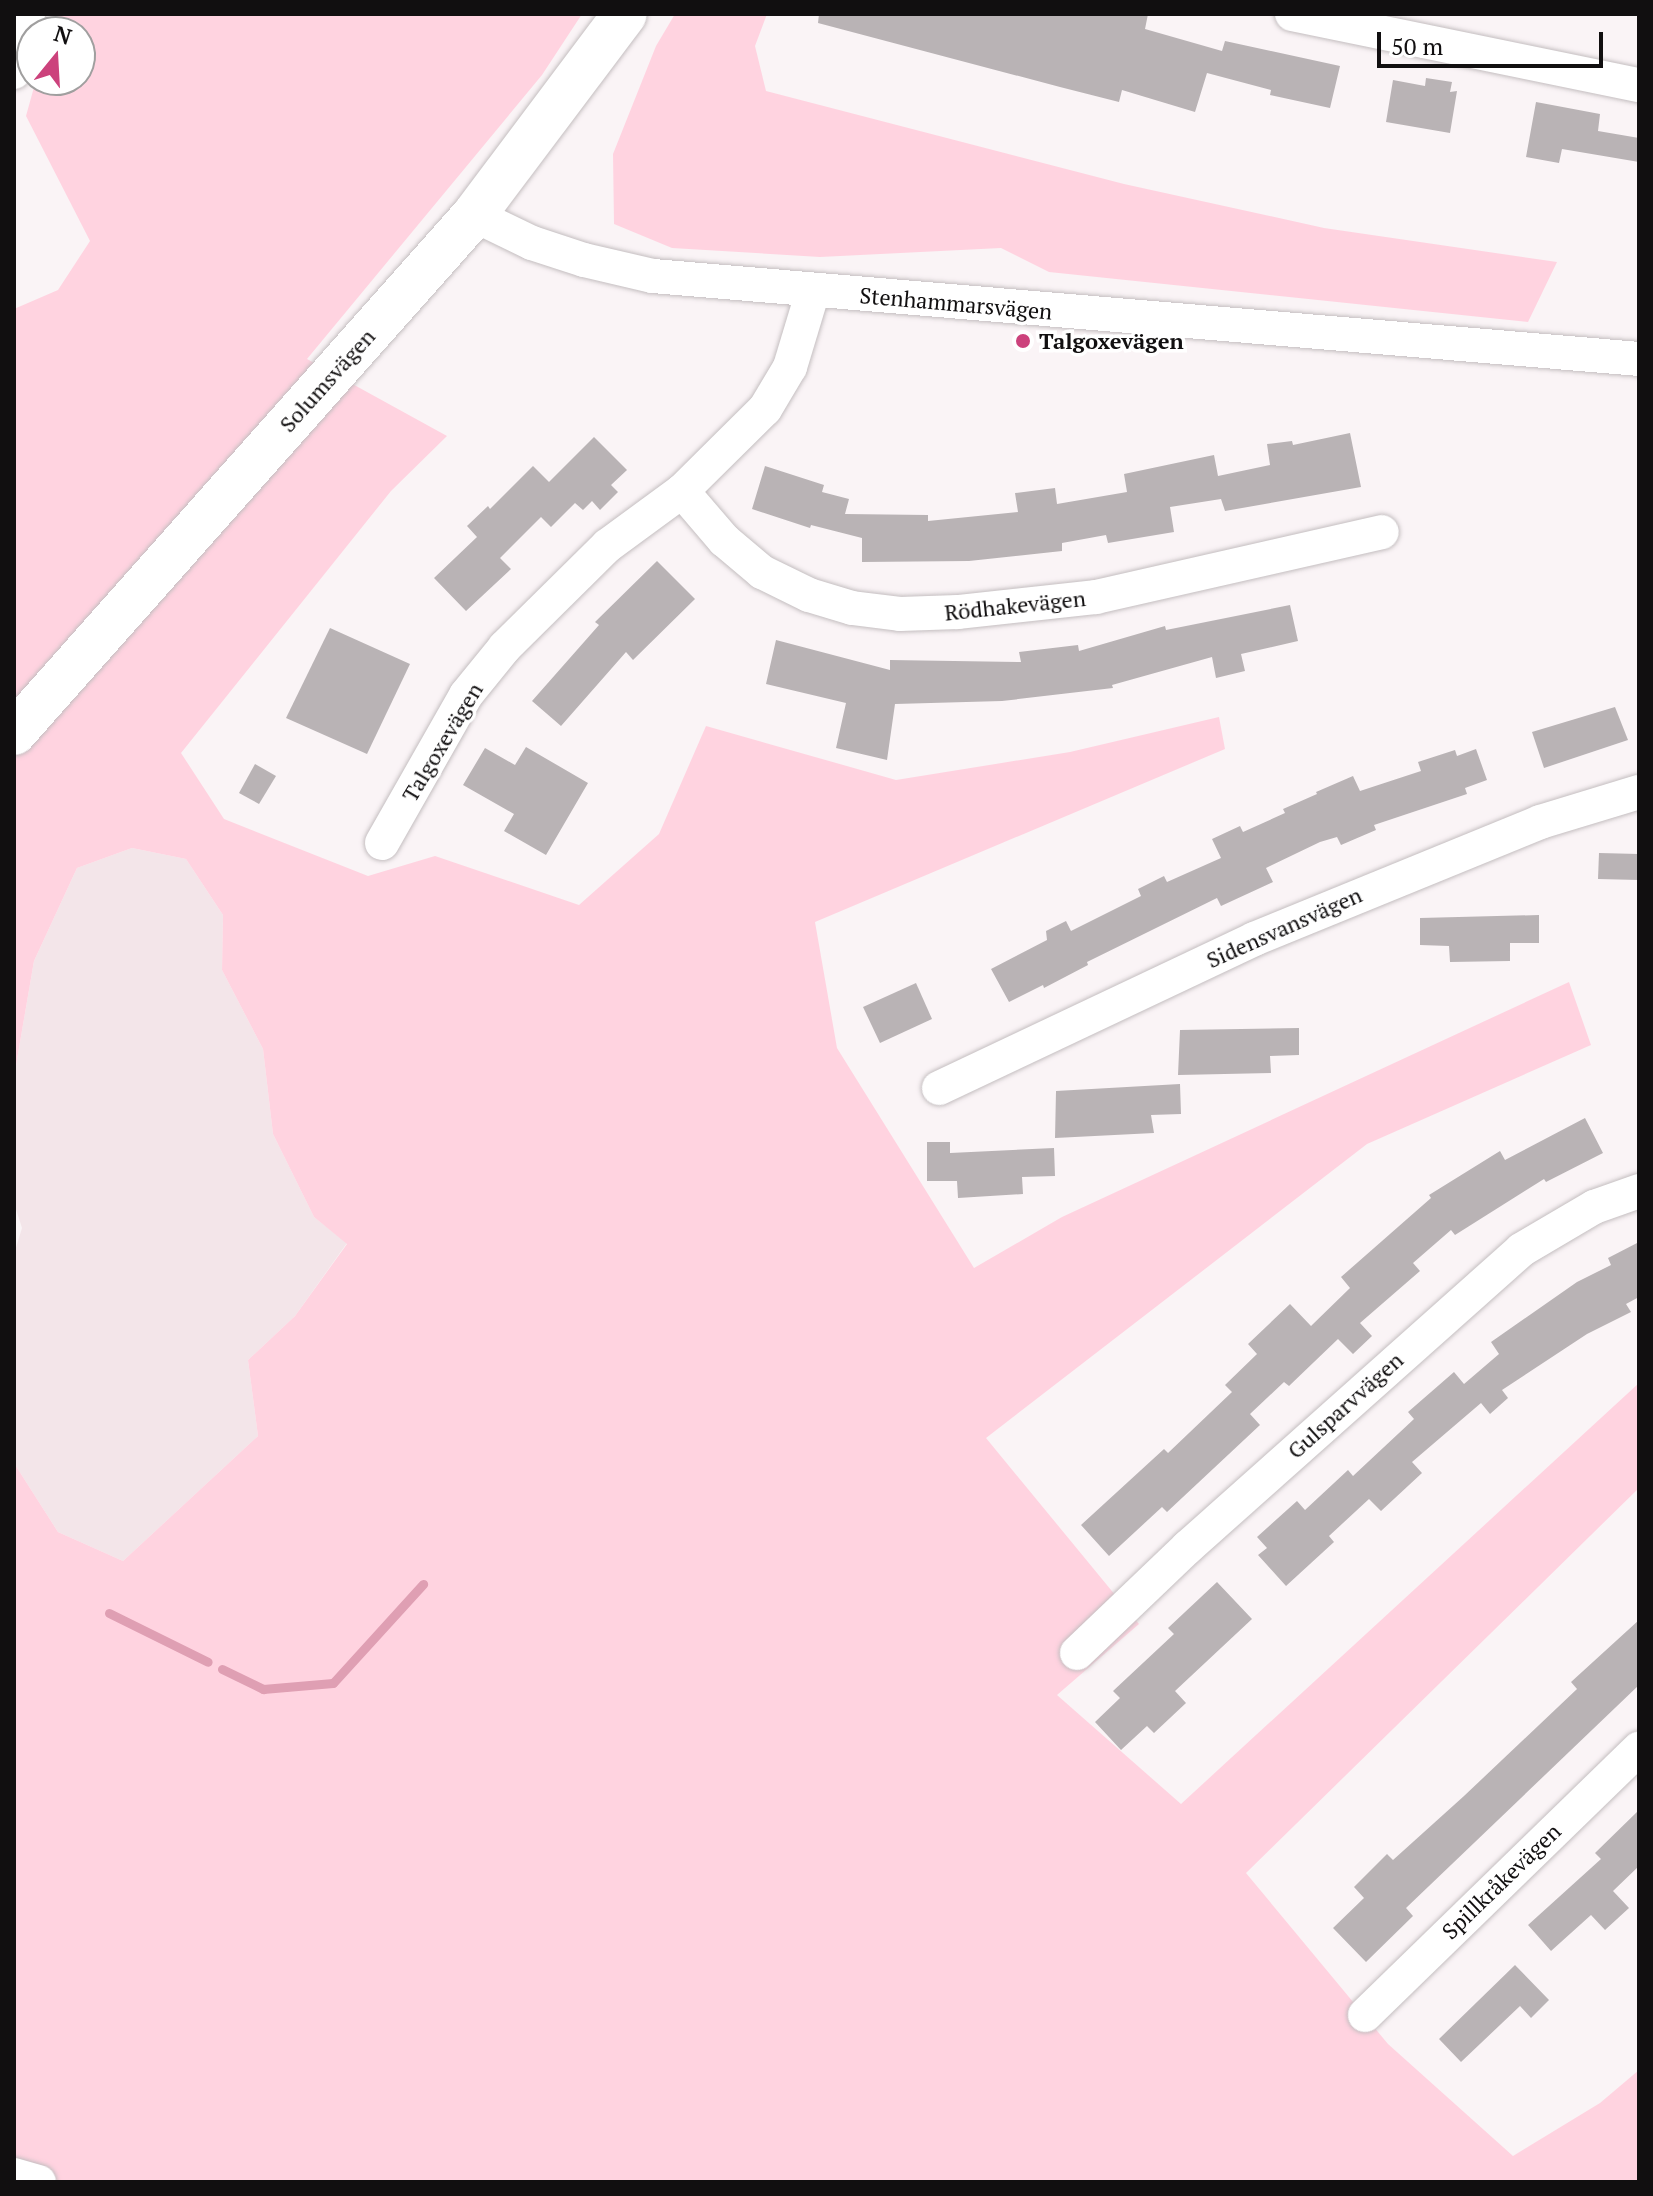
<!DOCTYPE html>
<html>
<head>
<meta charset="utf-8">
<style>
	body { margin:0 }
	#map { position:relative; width:1653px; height:2196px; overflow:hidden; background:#faf4f6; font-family:"PT Serif",serif }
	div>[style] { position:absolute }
	.built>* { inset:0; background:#f3e5e9 }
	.green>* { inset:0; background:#ffd3e0 }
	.stream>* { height:9px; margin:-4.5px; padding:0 4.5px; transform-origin:4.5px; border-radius:4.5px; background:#df9fb3 }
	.building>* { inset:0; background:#b9b3b5 }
	.roads { filter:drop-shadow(0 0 2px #c4bec0) drop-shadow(0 0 2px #c4bec0) }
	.street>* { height:34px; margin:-17px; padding:0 17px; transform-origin:17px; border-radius:17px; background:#fff }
	.secondary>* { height:44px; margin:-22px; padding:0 22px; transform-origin:22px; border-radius:22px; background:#fff }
	.dots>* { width:22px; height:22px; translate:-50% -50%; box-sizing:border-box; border:4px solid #fff; border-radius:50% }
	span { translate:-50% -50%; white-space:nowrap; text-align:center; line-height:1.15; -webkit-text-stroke:7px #fff; paint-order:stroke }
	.street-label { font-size:22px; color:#110f10 }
	.poi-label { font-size:22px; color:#110f10; font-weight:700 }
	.left { translate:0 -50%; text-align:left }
	.frame { position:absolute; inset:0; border:16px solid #110f10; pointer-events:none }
	.north { position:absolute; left:16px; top:16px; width:80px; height:80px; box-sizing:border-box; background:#fff; border:2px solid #a09f9f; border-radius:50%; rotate:18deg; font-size:22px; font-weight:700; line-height:32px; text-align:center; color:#110f10 }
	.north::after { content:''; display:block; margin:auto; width:28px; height:36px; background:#cc427c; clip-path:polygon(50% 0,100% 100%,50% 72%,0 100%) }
	.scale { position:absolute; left:1377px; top:32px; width:226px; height:36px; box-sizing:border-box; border:4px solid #110f10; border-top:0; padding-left:10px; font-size:24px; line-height:28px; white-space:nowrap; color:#110f10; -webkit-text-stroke:6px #fff; paint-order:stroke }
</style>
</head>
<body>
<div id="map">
	<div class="built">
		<div style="clip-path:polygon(132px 848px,186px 859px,223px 915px,222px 970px,263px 1049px,273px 1134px,314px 1217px,347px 1243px,295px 1316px,248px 1360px,258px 1436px,123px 1561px,58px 1532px,14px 1463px,14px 1254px,22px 1228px,14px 1203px,14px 1077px,34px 961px,77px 868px)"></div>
	</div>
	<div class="green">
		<div style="clip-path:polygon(54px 14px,582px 14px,542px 75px,307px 359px,447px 436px,391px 491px,181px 753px,224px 819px,368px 876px,435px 856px,579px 905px,659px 834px,706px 726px,896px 780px,1070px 752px,1219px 717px,1225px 749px,815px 922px,837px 1048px,974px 1268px,1062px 1217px,1569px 982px,1591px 1045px,1367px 1144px,986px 1438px,1139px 1624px,1057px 1695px,1181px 1804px,1639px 1383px,1639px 1488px,1246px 1873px,1388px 2044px,1513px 2156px,1600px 2103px,1639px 2070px,1639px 2182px,14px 2182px,14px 1463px,58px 1532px,123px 1561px,258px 1436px,248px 1360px,295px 1316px,347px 1244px,314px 1217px,273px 1134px,263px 1049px,222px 970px,223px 915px,186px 859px,132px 848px,77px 868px,34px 961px,14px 1077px,14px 309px,58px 290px,90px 241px,26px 116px,36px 80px,80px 80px,80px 32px,49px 32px)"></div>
		<div style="clip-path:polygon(675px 14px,767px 14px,755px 46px,766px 91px,1124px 184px,1324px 228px,1557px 262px,1528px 322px,1049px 272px,1001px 248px,820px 257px,672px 248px,614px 224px,613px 154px,656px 46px)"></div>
	</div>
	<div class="stream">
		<div style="left:109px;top:1613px;width:110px;rotate:26.3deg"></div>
		<div style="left:222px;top:1669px;width:46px;rotate:26deg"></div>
		<div style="left:263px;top:1689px;width:70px;rotate:-4.9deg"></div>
		<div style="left:333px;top:1683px;width:134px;rotate:-47.7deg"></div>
	</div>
	<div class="building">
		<div style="clip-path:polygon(819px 14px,1148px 14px,1145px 29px,1222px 51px,1225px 41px,1340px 66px,1330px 108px,1270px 95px,1271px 90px,1207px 73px,1195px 112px,1122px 90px,1119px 102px,1060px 87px,818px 23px)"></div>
		<div style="clip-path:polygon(1426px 78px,1452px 82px,1450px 92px,1457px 91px,1450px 133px,1386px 122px,1393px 80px,1425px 86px)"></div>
		<div style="clip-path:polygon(1536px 102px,1600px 114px,1598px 131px,1639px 138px,1639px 162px,1562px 149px,1559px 163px,1526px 157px)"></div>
		<div style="clip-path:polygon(1350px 433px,1361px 487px,1225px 511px,1221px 499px,1170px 507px,1174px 532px,1108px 543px,1106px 535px,1062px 543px,1062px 551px,969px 561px,862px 562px,862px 538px,811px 525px,810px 528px,752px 509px,765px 466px,824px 485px,822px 492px,849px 499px,845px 514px,928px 515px,928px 521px,1018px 512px,1015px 493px,1055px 488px,1057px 504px,1127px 492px,1124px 474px,1214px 455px,1218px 476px,1270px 465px,1267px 444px,1292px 441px,1293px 445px)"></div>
		<div style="clip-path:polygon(594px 437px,627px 470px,611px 485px,618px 492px,600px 510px,592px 501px,583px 510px,575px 503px,551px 527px,541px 517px,500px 558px,511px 569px,466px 611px,434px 578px,477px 537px,467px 526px,488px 506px,490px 509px,533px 466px,549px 482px)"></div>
		<div style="clip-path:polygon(657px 561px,695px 599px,633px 660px,626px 652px,561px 726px,532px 701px,599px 625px,595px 622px)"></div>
		<div style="clip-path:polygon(1290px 605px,1298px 641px,1241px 654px,1245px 671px,1216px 678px,1212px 657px,1112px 685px,1113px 688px,1002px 701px,895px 704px,887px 760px,836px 748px,846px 703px,766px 684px,776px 640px,890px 670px,890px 660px,1021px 662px,1019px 652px,1078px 645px,1079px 651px,1165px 626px,1166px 630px)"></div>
		<div style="clip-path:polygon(330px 628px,410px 664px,367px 754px,286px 718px)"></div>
		<div style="clip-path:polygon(1615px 707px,1628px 740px,1544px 768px,1532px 732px)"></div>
		<div style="clip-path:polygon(526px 747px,588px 783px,546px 855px,504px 831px,514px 814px,463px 785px,485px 748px,515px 765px)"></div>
		<div style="clip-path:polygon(1476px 749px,1487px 780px,1465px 788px,1467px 794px,1374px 825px,1376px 830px,1341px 845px,1337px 837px,1320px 842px,1266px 868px,1273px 882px,1221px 906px,1217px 898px,1087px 962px,1088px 965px,1044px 988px,1043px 985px,1009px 1002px,991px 969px,1047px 940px,1046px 931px,1066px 921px,1071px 931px,1141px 896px,1138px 889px,1164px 876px,1167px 882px,1221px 858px,1212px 839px,1240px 826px,1243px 832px,1285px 813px,1283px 809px,1317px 794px,1316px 792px,1353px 776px,1360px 791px,1421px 771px,1418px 762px,1455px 750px,1457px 756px)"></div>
		<div style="clip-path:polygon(255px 764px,276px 776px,259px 804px,239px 793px)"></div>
		<div style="clip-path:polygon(1599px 853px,1639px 854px,1639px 880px,1598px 879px)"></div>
		<div style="clip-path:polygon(1539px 915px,1539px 943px,1510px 943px,1510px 961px,1450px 962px,1449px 946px,1420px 945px,1420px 918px)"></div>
		<div style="clip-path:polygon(916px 983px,932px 1019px,880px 1043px,863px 1007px)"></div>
		<div style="clip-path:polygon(1299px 1028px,1299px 1055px,1270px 1056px,1271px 1073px,1178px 1075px,1180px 1030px)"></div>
		<div style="clip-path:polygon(1180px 1084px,1181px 1114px,1151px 1115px,1154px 1133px,1055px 1138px,1056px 1091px)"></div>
		<div style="clip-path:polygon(1585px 1118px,1603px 1153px,1546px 1182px,1544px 1179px,1455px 1235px,1451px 1230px,1413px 1263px,1420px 1271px,1360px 1323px,1372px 1336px,1353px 1354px,1338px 1339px,1289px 1386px,1284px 1382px,1250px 1414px,1260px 1425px,1167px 1512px,1162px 1507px,1109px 1556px,1081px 1525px,1164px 1449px,1168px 1453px,1232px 1392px,1225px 1385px,1257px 1354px,1248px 1344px,1290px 1304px,1311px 1326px,1350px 1288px,1341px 1277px,1431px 1198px,1429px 1195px,1500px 1151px,1505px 1160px)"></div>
		<div style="clip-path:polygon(927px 1142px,950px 1142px,950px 1153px,1054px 1148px,1055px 1176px,1022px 1177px,1023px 1194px,958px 1198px,957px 1181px,927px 1181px)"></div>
		<div style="clip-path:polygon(1639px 1242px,1639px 1297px,1626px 1304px,1631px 1312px,1587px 1334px,1502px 1390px,1508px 1398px,1490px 1414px,1481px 1403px,1412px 1462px,1422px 1473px,1381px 1511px,1369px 1499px,1329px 1536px,1334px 1542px,1286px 1586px,1258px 1555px,1267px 1548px,1257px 1537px,1297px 1501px,1305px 1510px,1348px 1470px,1353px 1476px,1414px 1419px,1408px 1412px,1454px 1372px,1464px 1384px,1499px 1354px,1491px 1342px,1577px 1282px,1611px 1265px,1608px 1258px)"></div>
		<div style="clip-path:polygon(1217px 1582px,1252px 1619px,1175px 1691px,1186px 1703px,1154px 1733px,1147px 1726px,1121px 1750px,1095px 1722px,1120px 1698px,1113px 1691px,1174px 1634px,1168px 1628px)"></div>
		<div style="clip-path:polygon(1639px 1620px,1639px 1685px,1406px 1908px,1413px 1916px,1366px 1962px,1333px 1928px,1364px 1898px,1354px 1887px,1387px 1854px,1393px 1860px,1464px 1796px,1577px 1689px,1571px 1682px)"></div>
		<div style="clip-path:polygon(1639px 1810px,1639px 1866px,1613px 1891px,1629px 1908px,1605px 1930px,1591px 1915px,1551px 1951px,1528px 1925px,1601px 1859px,1595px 1853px)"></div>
		<div style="clip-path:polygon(1515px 1965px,1549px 2000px,1531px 2018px,1520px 2006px,1461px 2062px,1439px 2039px)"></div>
	</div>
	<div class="roads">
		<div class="street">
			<div style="left:1292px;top:14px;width:354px;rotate:11.6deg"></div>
			<div style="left:14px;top:72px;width:60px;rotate:-76.4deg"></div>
			<div style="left:474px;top:215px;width:64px;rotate:25.8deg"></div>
			<div style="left:532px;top:243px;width:55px;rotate:18.1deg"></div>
			<div style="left:584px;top:260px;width:71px;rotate:13.1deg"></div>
			<div style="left:653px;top:276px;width:989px;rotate:4.81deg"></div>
			<div style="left:682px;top:491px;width:65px;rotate:49.4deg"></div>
			<div style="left:724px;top:540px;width:50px;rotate:40.1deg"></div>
			<div style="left:762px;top:572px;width:52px;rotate:26.1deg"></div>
			<div style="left:809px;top:595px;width:45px;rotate:16.8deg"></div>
			<div style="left:852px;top:608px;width:48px;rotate:7.1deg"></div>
			<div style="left:900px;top:614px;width:58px;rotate:-2deg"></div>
			<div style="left:958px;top:612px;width:139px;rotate:-6.2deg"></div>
			<div style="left:1096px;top:597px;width:293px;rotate:-12.8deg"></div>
			<div style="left:382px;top:843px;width:170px;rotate:-60.4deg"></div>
			<div style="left:466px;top:695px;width:62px;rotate:-50.9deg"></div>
			<div style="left:505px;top:647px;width:144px;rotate:-44.7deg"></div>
			<div style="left:607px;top:546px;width:93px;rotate:-36.3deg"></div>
			<div style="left:682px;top:491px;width:117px;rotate:-44.7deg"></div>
			<div style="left:765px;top:409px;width:49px;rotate:-59.2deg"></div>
			<div style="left:790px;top:367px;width:79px;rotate:-73.2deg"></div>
			<div style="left:939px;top:1088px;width:348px;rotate:-25.3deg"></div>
			<div style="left:1254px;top:939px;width:309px;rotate:-22.2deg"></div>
			<div style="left:1540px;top:822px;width:103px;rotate:-16.9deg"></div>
			<div style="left:1077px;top:1653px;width:153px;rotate:-43.7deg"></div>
			<div style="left:1188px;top:1547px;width:446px;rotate:-41.7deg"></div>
			<div style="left:1521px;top:1250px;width:85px;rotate:-30.5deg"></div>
			<div style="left:1594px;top:1207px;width:48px;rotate:-19.6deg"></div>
			<div style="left:1365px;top:2015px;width:382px;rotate:-44.2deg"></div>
			<div style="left:14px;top:2175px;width:26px;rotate:16deg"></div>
		</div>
		<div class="secondary">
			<div style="left:14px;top:733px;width:693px;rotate:-48.39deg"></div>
			<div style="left:474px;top:215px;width:251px;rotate:-53.1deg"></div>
		</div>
	</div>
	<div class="dots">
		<div style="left:1023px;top:341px;background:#cc427c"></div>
	</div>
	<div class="street-label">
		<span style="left:956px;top:303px;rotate:5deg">Stenhammarsvägen</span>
		<span style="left:327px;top:380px;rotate:-48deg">Solumsvägen</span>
		<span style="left:1015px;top:605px;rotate:-6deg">Rödhakevägen</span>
		<span style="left:442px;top:742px;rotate:-59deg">Talgoxevägen</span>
		<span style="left:1284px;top:927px;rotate:-24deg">Sidensvansvägen</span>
		<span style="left:1345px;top:1405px;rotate:-42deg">Gulsparvvägen</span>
		<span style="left:1501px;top:1881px;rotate:-44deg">Spillkråkevägen</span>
	</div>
	<div class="poi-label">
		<span class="left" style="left:1039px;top:341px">Talgoxevägen</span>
	</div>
	<div class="frame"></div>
	<div class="north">N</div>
	<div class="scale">50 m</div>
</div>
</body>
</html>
